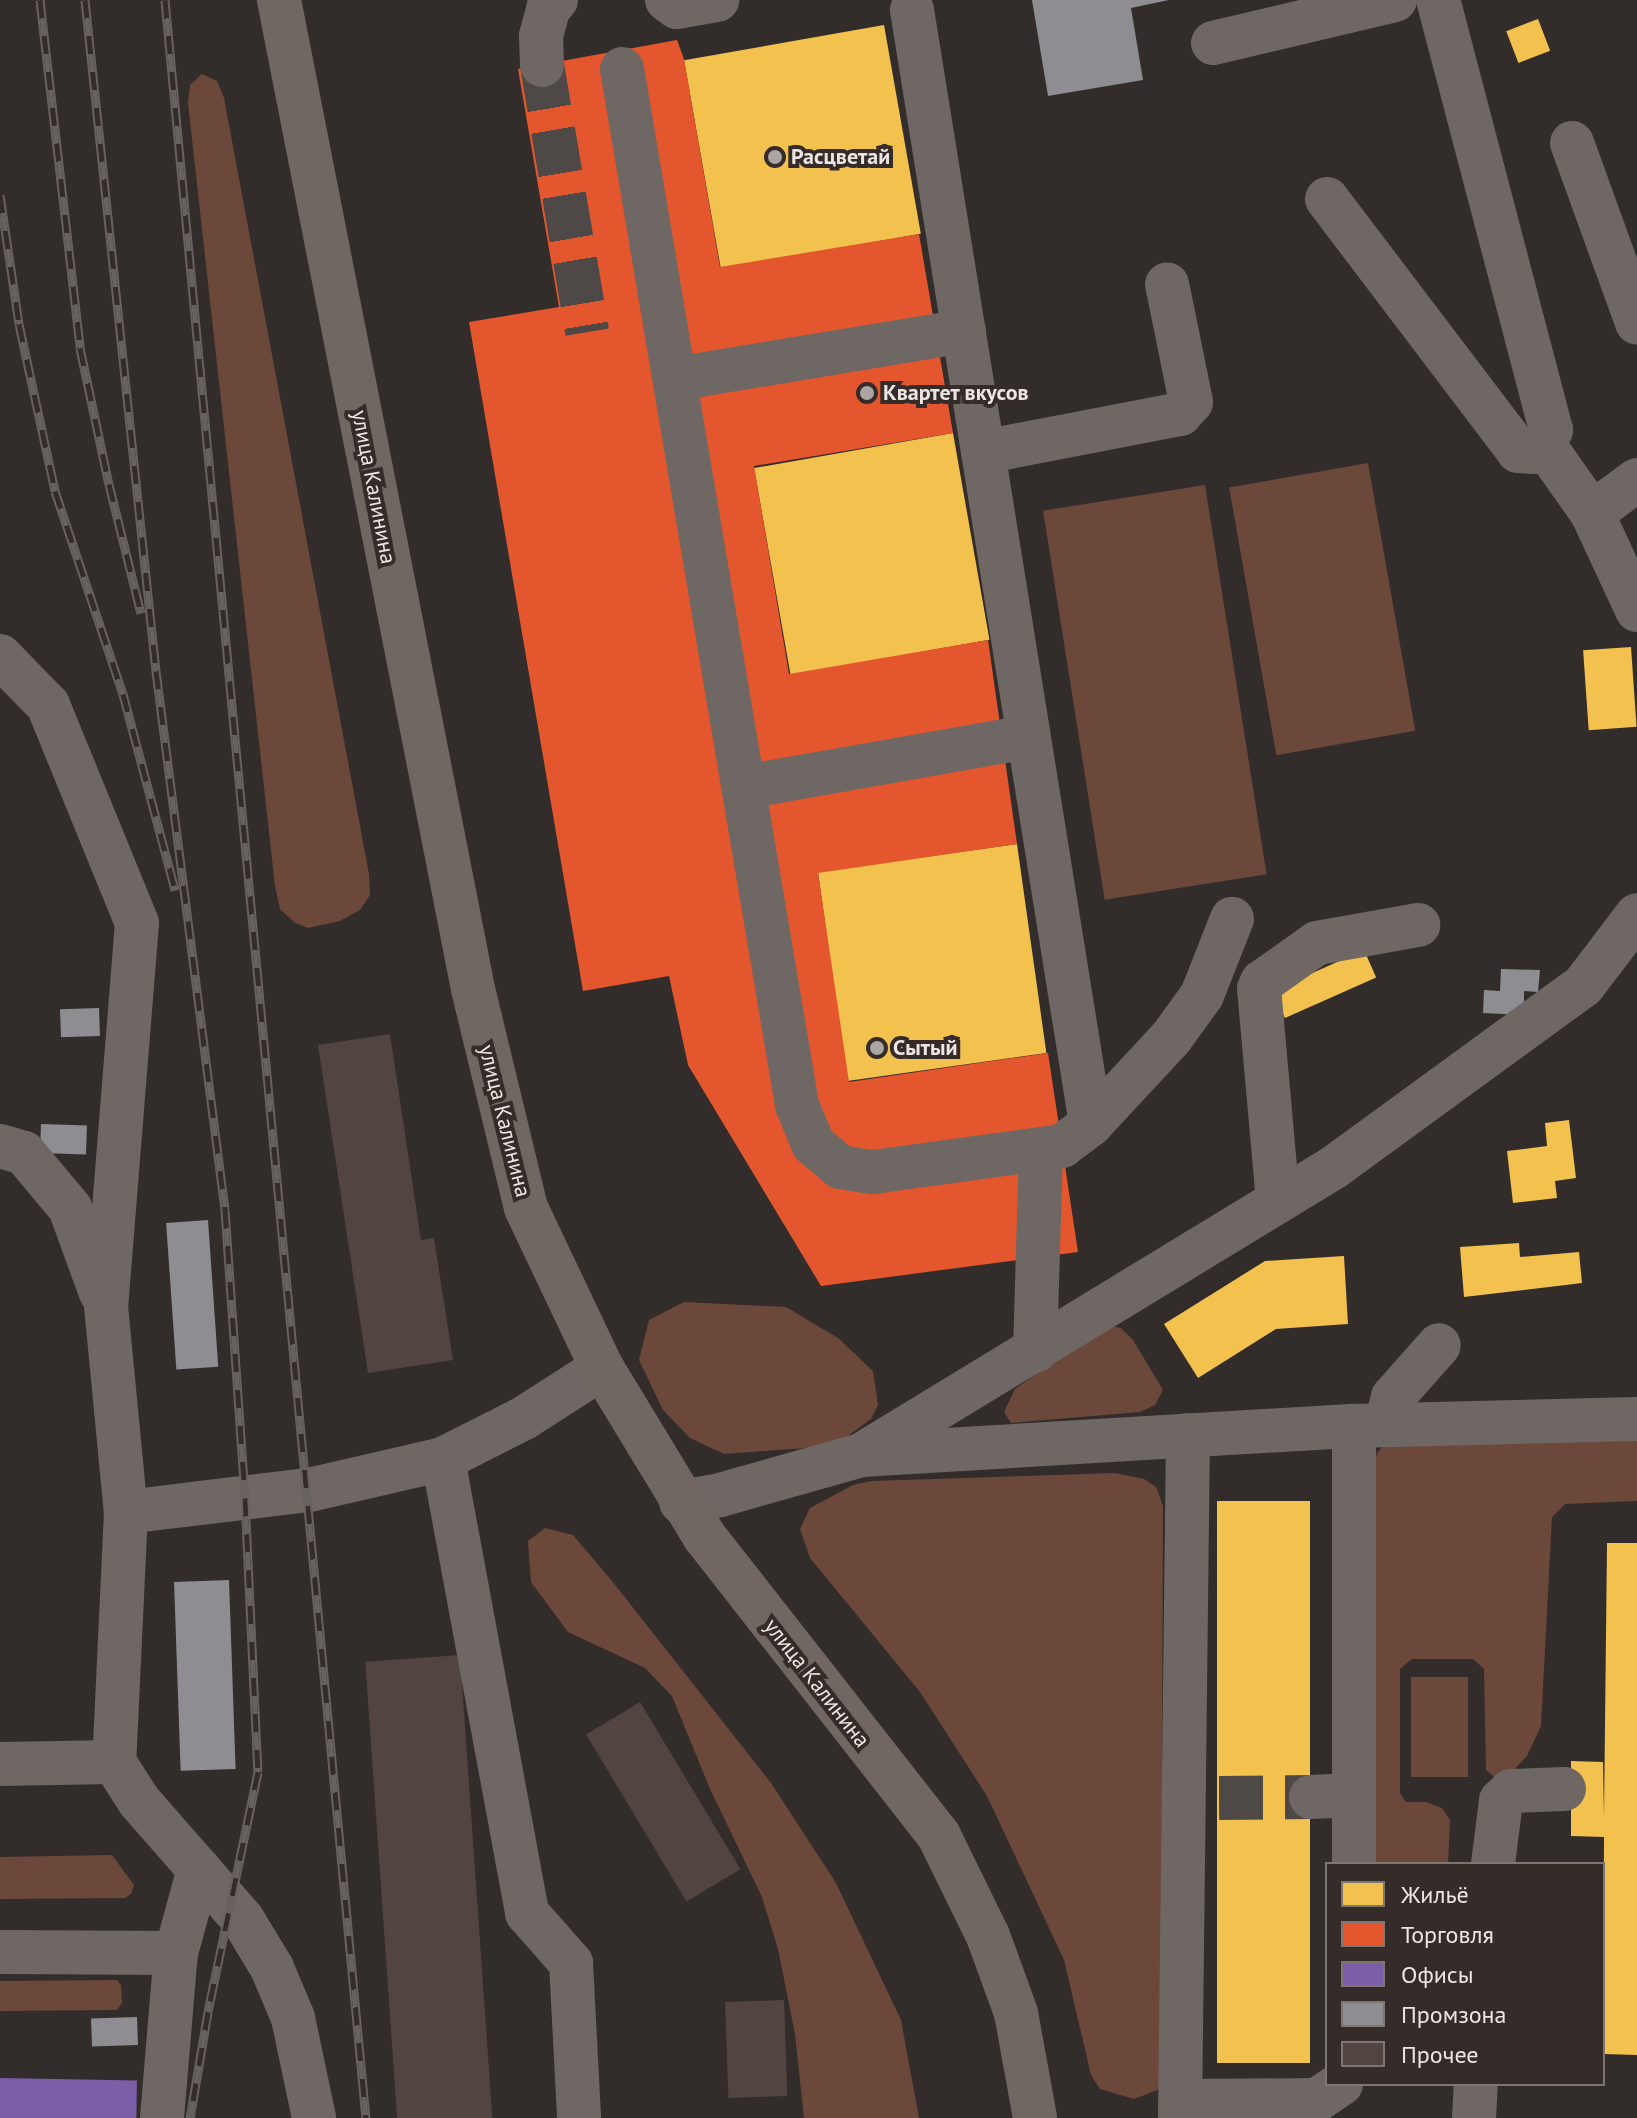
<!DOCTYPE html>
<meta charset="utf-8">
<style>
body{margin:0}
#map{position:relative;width:1637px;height:2118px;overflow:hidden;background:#322c2b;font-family:"PT Sans",sans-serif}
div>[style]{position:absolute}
.green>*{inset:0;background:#6c483a;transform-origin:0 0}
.homes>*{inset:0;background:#f2c14e;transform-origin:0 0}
.shops>*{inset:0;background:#e4572e}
.offices>*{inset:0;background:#7b5ea7;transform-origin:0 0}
.industry>*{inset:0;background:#8d8d92;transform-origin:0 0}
.building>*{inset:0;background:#524440;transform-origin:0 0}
.minor-tunnel>*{height:44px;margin-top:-22px;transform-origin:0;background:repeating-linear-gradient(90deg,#4e4847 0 44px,transparent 0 66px)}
.minor>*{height:44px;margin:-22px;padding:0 22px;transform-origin:22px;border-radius:22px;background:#6e6763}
.major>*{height:44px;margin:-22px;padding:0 22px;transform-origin:22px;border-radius:22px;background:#716762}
.rail>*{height:9px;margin-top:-4.5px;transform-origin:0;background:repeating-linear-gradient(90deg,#352b28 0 18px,#68625f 0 36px);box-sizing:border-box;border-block:2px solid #68625f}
.dots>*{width:22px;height:22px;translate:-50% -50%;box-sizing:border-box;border:4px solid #352b28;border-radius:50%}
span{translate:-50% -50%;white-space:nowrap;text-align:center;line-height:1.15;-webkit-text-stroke:8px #352b28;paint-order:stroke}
.poi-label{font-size:22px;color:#ece6e3;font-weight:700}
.left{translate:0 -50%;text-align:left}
.street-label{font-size:22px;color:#ece6e3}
.legend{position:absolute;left:1325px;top:1862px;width:280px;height:224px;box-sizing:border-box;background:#352b28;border:2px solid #7e7673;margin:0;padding:10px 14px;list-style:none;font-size:24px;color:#ece6e3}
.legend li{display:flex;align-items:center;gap:16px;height:40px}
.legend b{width:40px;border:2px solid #7e7673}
</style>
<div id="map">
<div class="green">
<div style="clip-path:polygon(202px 74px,217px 81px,224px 98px,369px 874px,370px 895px,360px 910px,340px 921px,308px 928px,295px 923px,280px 909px,275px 886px,188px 103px,190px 85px)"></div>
<div style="left:1368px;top:463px;width:272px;height:141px;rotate:80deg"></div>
<div style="left:1205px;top:485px;width:394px;height:164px;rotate:81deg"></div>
<div style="clip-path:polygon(684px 1302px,786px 1307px,838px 1338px,873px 1371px,878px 1405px,871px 1419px,845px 1438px,819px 1447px,724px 1454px,690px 1438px,663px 1410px,639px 1360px,649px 1320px)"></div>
<div style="clip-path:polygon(1106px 1325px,1121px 1328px,1133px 1340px,1163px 1390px,1155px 1405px,1140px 1412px,1011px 1423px,1004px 1412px,1015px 1389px)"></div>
<div style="clip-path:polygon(1637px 1433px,1637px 1501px,1565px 1504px,1552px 1517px,1541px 1726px,1527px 1756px,1511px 1773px,1496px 1778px,1486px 1770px,1484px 1669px,1473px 1659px,1412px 1659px,1400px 1669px,1400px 1793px,1406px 1802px,1426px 1802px,1442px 1808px,1450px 1820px,1448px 1864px,1374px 1864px,1372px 1476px,1377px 1453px,1387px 1442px)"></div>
<div style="clip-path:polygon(1115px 1473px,1144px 1479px,1156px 1487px,1163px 1506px,1161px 2073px,1160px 2089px,1134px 2099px,1100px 2089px,1091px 2075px,1064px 1960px,987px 1796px,920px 1692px,810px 1558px,800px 1529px,810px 1508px,853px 1485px,871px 1481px)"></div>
<div style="clip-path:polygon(545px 1528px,573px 1535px,612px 1581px,771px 1783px,836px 1883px,901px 2020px,919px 2118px,804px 2118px,795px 2034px,778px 1949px,762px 1897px,710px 1789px,672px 1696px,645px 1668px,568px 1632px,531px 1582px,528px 1541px)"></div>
<div style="left:1468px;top:1677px;width:100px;height:57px;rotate:90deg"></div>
<div style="clip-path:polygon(112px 1855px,134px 1885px,131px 1894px,125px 1898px,0 1899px,0 1857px)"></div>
<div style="clip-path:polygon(117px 1980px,121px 1985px,122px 2003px,117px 2010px,0 2011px,0 1981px)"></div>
</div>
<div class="homes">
<div style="left:1538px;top:19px;width:34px;height:34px;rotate:69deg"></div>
<div style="left:884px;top:25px;width:212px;height:203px;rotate:80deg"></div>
<div style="left:953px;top:433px;width:210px;height:202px;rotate:80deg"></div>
<div style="left:1631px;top:647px;width:80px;height:48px;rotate:86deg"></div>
<div style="left:1017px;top:844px;width:211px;height:201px;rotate:82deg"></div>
<div style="left:1364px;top:950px;width:30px;height:100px;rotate:66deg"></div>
<div style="clip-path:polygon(1569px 1120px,1576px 1178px,1555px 1181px,1557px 1198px,1513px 1203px,1507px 1151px,1547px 1146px,1545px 1123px)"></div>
<div style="clip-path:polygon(1519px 1243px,1520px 1257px,1579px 1252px,1582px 1283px,1464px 1297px,1460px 1247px)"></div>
<div style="clip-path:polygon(1344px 1256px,1348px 1324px,1276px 1329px,1198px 1378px,1164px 1324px,1265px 1261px)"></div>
<div style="left:1217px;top:1501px;width:93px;height:562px"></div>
<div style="clip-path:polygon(1607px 1543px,1637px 1543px,1637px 2055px,1603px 2054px,1604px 1837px,1571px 1836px,1571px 1761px,1603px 1762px,1604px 1817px)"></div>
</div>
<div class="shops">
<div style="clip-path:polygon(677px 40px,684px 59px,720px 267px,919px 234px,953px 433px,754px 466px,789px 674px,988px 640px,1017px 844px,818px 873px,849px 1082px,1048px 1053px,1078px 1252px,821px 1286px,688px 1065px,669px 976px,583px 991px,469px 322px,559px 307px,518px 69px)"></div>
</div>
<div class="offices">
<div style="left:0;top:2078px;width:137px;height:40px;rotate:1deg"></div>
</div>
<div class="industry">
<div style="clip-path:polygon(1032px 0,1169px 0,1131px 8px,1143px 80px,1048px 96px)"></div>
<div style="clip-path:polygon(1501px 969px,1540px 970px,1538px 992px,1524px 991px,1524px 1015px,1483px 1013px,1484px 990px,1500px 991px)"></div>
<div style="left:99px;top:1008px;width:28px;height:39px;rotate:88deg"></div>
<div style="left:41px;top:1124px;width:46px;height:29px;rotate:2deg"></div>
<div style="left:208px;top:1220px;width:147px;height:42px;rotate:86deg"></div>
<div style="left:229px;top:1580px;width:189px;height:55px;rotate:88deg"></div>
<div style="left:137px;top:2017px;width:28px;height:46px;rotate:88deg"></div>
</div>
<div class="building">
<div style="clip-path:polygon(390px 1034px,421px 1240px,434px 1238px,453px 1360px,368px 1373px,318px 1045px)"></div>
<div style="left:460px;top:1655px;width:464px;height:95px;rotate:86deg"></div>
<div style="left:640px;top:1702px;width:195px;height:63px;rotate:59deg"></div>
<div style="left:784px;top:2000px;width:96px;height:59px;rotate:88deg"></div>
</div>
<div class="minor-tunnel">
<div style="left:542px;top:65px;width:271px;rotate:80.4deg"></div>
<div style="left:1219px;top:1798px;width:92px;rotate:-0.6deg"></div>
</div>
<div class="minor">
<div style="left:667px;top:0;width:12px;rotate:35deg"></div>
<div style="left:677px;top:7px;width:41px;rotate:-9.9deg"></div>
<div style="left:912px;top:10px;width:1128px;rotate:80.87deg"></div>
<div style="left:1213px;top:43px;width:187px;rotate:-13.3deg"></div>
<div style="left:542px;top:65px;width:29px;rotate:-92deg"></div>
<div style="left:541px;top:36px;width:28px;rotate:-75deg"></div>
<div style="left:548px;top:9px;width:12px;rotate:-48deg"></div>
<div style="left:622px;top:69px;width:1051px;rotate:80.41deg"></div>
<div style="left:797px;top:1105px;width:42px;rotate:67.7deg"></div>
<div style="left:813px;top:1144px;width:35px;rotate:40deg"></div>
<div style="left:840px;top:1167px;width:33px;rotate:9deg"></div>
<div style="left:873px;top:1172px;width:191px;rotate:-7.8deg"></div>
<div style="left:1062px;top:1146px;width:36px;rotate:-37deg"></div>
<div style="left:1091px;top:1124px;width:117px;rotate:-47.1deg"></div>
<div style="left:1171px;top:1038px;width:53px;rotate:-54.2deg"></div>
<div style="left:1202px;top:995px;width:82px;rotate:-68.5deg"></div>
<div style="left:1572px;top:143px;width:191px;rotate:70.1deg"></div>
<div style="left:1327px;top:199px;width:316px;rotate:52.8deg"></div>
<div style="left:1518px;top:451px;width:15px;rotate:4deg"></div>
<div style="left:1533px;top:452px;width:13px;rotate:-32deg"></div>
<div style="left:1544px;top:445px;width:17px;rotate:-65deg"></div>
<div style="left:1551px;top:430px;width:445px;rotate:-104.7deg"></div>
<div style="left:675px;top:379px;width:293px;rotate:-9.4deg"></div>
<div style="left:1544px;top:445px;width:83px;rotate:54.8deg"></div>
<div style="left:983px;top:452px;width:201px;rotate:-10.9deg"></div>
<div style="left:1180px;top:414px;width:16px;rotate:-47deg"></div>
<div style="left:1191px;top:402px;width:120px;rotate:-101.5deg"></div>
<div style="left:1637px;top:480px;width:56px;rotate:143.7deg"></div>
<div style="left:1592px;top:513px;width:107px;rotate:65.1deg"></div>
<div style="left:0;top:656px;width:69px;rotate:45.6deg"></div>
<div style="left:48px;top:705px;width:235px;rotate:67.8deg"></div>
<div style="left:137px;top:923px;width:384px;rotate:94.6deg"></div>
<div style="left:106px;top:1306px;width:207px;rotate:84.5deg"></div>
<div style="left:126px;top:1512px;width:250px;rotate:92.7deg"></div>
<div style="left:114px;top:1762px;width:46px;rotate:57.3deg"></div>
<div style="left:139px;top:1801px;width:158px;rotate:48.8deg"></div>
<div style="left:243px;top:1920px;width:56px;rotate:58.9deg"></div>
<div style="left:272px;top:1968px;width:54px;rotate:67.2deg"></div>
<div style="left:293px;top:2018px;width:102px;rotate:78.1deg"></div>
<div style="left:744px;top:787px;width:288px;rotate:-10deg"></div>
<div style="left:0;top:1146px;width:25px;rotate:16deg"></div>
<div style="left:24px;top:1153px;width:72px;rotate:50.1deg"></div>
<div style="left:70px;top:1208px;width:90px;rotate:70deg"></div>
<div style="left:1278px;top:1201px;width:213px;rotate:-95.1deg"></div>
<div style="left:1259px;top:989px;width:8px;rotate:-67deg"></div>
<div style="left:1262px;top:982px;width:67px;rotate:-35.3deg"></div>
<div style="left:1317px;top:943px;width:103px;rotate:-10.1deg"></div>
<div style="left:1035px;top:1351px;width:202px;rotate:-88.3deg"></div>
<div style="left:1386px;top:1425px;width:29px;rotate:-76deg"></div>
<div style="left:1393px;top:1397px;width:69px;rotate:-48.5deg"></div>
<div style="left:866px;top:1452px;width:547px;rotate:-31.31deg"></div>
<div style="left:1333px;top:1168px;width:309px;rotate:-36.1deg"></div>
<div style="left:1583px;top:986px;width:89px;rotate:-52.7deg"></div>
<div style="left:443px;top:1459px;width:462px;rotate:79.5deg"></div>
<div style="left:527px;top:1913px;width:67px;rotate:48.7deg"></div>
<div style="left:571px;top:1963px;width:155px;rotate:87deg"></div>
<div style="left:681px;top:1502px;width:40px;rotate:-10deg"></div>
<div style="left:720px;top:1495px;width:147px;rotate:-15.8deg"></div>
<div style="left:861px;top:1455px;width:494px;rotate:-3.4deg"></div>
<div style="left:1354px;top:1426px;width:283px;rotate:-1.4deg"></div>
<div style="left:126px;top:1512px;width:184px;rotate:-6.9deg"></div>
<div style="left:309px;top:1490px;width:138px;rotate:-13deg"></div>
<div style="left:443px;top:1459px;width:91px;rotate:-26.8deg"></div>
<div style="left:524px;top:1418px;width:93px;rotate:-32.7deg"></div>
<div style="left:0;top:1764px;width:114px;rotate:-1deg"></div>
<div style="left:1311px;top:1797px;width:43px;rotate:-2.7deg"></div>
<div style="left:1354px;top:1864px;width:438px;rotate:-90deg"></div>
<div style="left:1493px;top:1864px;width:64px;rotate:-82.8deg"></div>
<div style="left:1501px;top:1801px;width:14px;rotate:-45deg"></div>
<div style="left:1511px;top:1791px;width:53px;rotate:-2.2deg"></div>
<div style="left:0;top:1952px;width:176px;rotate:0.3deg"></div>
<div style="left:1181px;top:2101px;width:136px;rotate:-0.4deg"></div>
<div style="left:1317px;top:2100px;width:29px;rotate:-34deg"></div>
<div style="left:162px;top:2118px;width:166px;rotate:-85.2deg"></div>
<div style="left:176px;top:1953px;width:87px;rotate:-74.7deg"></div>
<div style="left:1180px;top:2118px;width:683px;rotate:-89.33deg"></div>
<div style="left:1474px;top:2118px;width:34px;rotate:-87deg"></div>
</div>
<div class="major">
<div style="left:279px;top:0;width:1008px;rotate:78.9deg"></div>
<div style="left:473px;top:989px;width:225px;rotate:76.4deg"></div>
<div style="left:526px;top:1208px;width:177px;rotate:64.6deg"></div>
<div style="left:602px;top:1368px;width:197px;rotate:58.7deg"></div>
<div style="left:704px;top:1536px;width:381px;rotate:51.9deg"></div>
<div style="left:939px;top:1836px;width:111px;rotate:63.9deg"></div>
<div style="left:988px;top:1936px;width:82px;rotate:70deg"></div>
<div style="left:1016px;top:2013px;width:107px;rotate:79.7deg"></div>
</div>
<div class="rail">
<div style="left:40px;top:0;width:350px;rotate:83.4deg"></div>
<div style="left:80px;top:348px;width:139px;rotate:78deg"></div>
<div style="left:109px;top:484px;width:133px;rotate:76.1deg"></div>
<div style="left:85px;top:0;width:675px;rotate:83.96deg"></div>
<div style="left:156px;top:671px;width:543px;rotate:82.7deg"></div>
<div style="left:225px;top:1210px;width:289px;rotate:86deg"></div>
<div style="left:245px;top:1498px;width:274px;rotate:87.3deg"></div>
<div style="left:258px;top:1772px;width:245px;rotate:101.8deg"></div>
<div style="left:208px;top:2012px;width:108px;rotate:99.6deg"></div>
<div style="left:165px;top:0;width:2128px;rotate:84.58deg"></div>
<div style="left:0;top:195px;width:130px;rotate:81.6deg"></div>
<div style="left:19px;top:324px;width:171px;rotate:77.8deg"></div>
<div style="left:55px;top:491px;width:214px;rotate:71.5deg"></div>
<div style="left:123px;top:694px;width:203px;rotate:75.1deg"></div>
</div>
<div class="dots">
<div style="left:775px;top:157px;background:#aba5a3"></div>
<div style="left:867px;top:393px;background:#aba5a3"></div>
<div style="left:877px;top:1048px;background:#aba5a3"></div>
</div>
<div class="poi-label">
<span class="left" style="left:791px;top:157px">Расцветай</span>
<span class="left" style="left:883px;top:393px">Квартет вкусов</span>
<span class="left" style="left:893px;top:1048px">Сытый</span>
</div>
<div class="street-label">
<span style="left:374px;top:487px;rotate:79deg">улица Калинина</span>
<span style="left:505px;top:1121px;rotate:76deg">улица Калинина</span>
<span style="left:817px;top:1683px;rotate:52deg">улица Калинина</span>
</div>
<ul class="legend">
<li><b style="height:22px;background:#f2c14e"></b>Жильё</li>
<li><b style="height:22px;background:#e4572e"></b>Торговля</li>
<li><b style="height:22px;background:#7b5ea7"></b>Офисы</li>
<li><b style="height:22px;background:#8d8d92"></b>Промзона</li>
<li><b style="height:22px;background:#524440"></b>Прочее</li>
</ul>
</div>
